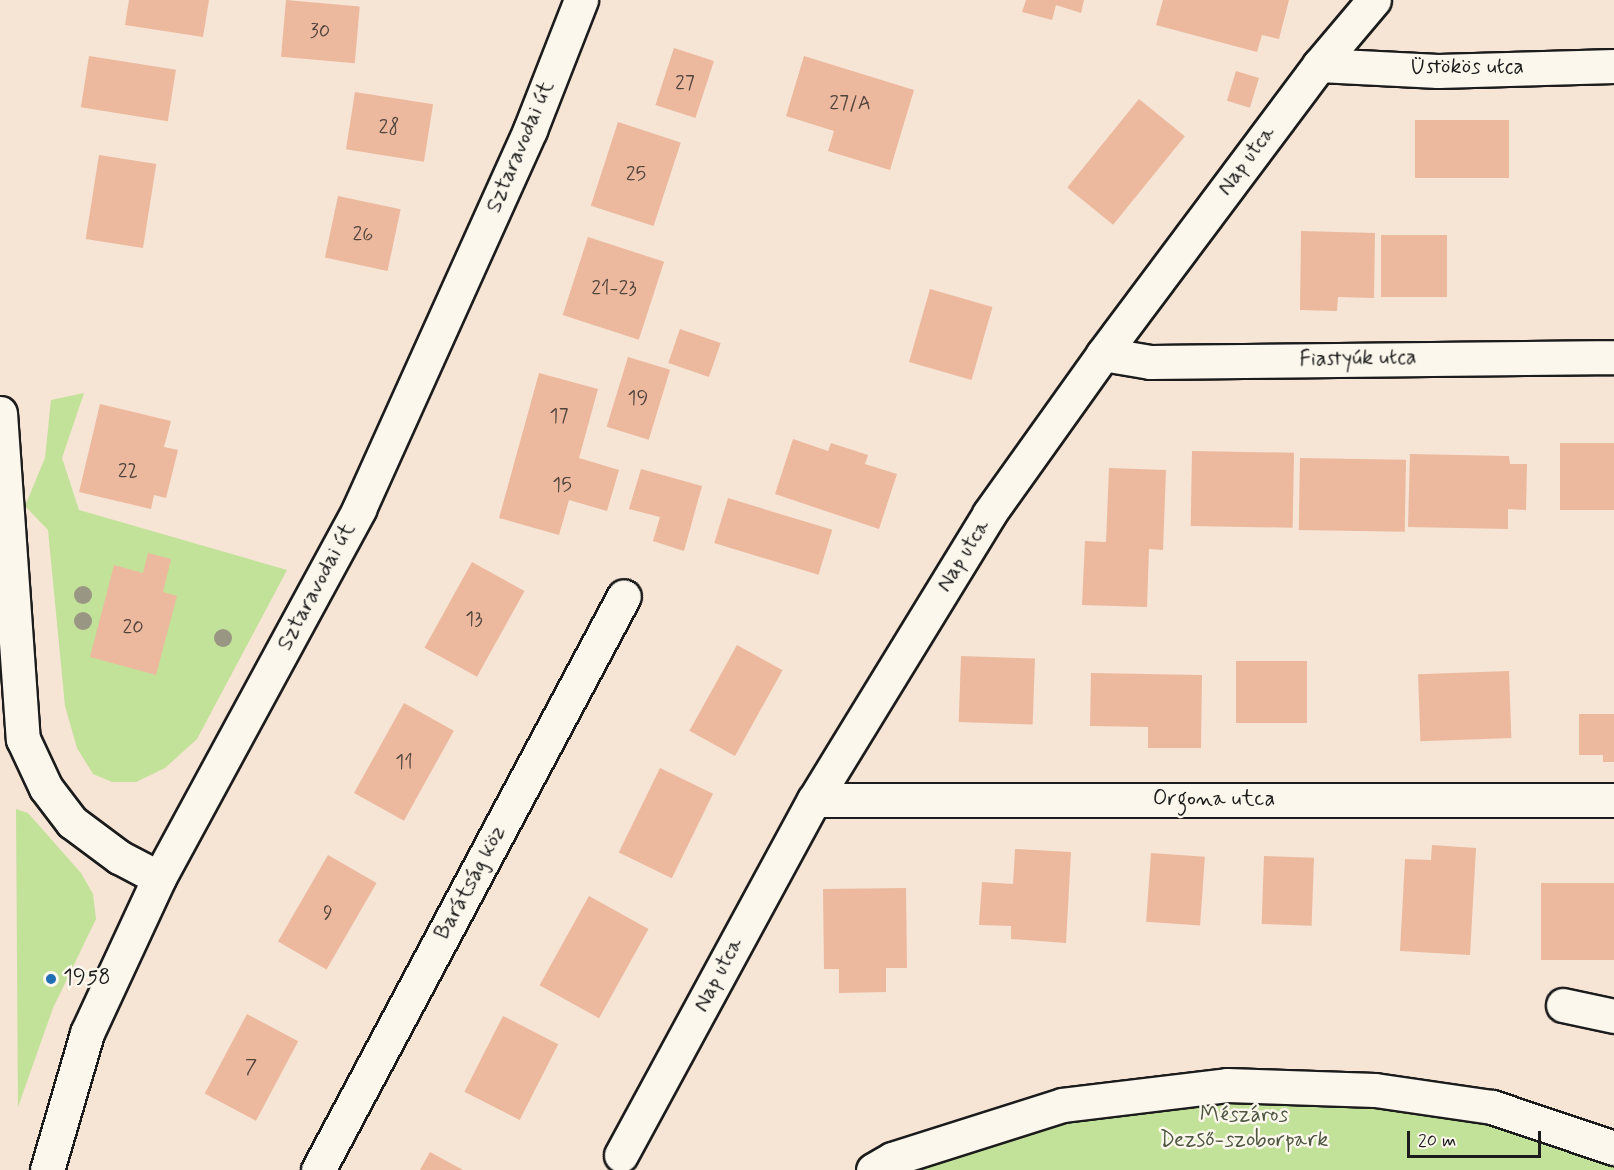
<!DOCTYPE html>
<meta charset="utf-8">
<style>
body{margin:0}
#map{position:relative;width:1614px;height:1170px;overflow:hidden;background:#f6e4d5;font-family:Mynerve,sans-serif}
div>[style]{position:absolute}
.green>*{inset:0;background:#c2e199}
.building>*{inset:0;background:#ecb99e;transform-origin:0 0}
.roads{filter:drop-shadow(2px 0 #1c1c1c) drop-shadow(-2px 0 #1c1c1c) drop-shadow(0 2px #1c1c1c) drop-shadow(0 -2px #1c1c1c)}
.street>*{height:33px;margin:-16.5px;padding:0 16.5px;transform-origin:16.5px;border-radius:16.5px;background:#fbf7ec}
.secondary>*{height:33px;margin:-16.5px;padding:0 16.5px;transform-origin:16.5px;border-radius:16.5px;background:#fbf7ec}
.primary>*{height:33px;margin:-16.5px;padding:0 16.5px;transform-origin:16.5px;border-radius:16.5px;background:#fbf7ec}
.trees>*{width:18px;height:18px;margin:-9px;border-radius:50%;background:#9a9684}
.dots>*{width:16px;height:16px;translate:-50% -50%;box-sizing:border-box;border:3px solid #fbf7ec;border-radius:50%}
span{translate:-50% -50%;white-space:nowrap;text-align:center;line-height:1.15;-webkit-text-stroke:5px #fbf7ec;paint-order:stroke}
.number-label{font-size:20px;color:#50433c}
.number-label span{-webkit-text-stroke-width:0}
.street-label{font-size:22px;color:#1c1c1c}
.poi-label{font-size:22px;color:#1c1c1c}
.left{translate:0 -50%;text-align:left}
.park-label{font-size:22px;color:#4e5742}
.scale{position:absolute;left:1407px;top:1131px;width:134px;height:27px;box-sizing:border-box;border:3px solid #1c1c1c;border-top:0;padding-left:8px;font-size:18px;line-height:21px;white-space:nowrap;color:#1c1c1c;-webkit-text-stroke:4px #fbf7ec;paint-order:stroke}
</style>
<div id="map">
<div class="green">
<div style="clip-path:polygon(84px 393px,62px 458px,79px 510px,287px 570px,197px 739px,165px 768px,136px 782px,112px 782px,93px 774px,77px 748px,65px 706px,48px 530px,25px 506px,45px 458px,51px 400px)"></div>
<div style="clip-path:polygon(16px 809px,28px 813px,81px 873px,93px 894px,96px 919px,53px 1008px,18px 1107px)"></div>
<div style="clip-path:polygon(1375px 1090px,1614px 1148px,1614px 1170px,873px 1170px,1062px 1105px)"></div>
</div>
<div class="building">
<div style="clip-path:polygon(129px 0,209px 0,203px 37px,125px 25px)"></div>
<div style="left:286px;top:0;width:74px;height:57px;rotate:5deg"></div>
<div style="clip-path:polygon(1026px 0,1084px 0,1081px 13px,1056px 5px,1052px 20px,1022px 12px)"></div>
<div style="clip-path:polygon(1163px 0,1289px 0,1279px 39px,1262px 35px,1257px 52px,1156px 25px)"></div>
<div style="left:674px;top:48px;width:42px;height:60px;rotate:18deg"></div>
<div style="left:89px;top:56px;width:88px;height:52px;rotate:9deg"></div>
<div style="clip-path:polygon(804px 56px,914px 90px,890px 170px,828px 151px,834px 131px,786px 116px)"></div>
<div style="left:1236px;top:71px;width:24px;height:31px;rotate:17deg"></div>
<div style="left:355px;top:92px;width:79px;height:58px;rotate:9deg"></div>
<div style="left:1139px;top:99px;width:59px;height:114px;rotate:39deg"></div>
<div style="left:1509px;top:120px;width:58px;height:94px;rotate:90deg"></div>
<div style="left:618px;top:122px;width:66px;height:88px;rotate:18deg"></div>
<div style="left:99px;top:155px;width:58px;height:85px;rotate:9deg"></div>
<div style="left:338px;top:196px;width:64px;height:63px;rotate:12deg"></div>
<div style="clip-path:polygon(1301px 231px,1375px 233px,1374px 298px,1338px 297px,1337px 311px,1300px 310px)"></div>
<div style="left:1381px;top:235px;width:66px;height:62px"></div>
<div style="left:588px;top:237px;width:80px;height:82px;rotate:18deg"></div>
<div style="left:930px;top:289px;width:65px;height:76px;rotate:16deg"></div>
<div style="left:680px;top:329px;width:43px;height:36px;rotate:19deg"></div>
<div style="left:628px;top:357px;width:44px;height:73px;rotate:17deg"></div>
<div style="clip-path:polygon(539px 373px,598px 389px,579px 458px,619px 470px,607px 511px,569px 500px,559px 535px,499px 518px)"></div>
<div style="clip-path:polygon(100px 404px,171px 421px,164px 447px,178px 450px,166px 498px,154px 495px,151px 509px,79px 492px)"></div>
<div style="clip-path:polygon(793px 439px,828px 451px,831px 443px,868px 455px,865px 464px,897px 474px,879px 529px,775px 494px)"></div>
<div style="left:1560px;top:443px;width:54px;height:67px"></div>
<div style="left:1192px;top:451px;width:102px;height:75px;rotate:1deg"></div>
<div style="clip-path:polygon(1410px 454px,1509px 456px,1510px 464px,1527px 464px,1526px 510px,1508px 509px,1508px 529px,1408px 527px)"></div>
<div style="left:1300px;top:458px;width:106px;height:72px;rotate:1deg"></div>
<div style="clip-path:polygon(1109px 468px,1166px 470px,1163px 550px,1149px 549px,1147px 607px,1082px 605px,1085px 541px,1106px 542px)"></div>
<div style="clip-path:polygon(641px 469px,702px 486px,684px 551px,653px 541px,660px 517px,629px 509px)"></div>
<div style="left:728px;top:498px;width:109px;height:47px;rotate:17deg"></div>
<div style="clip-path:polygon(148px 553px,171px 559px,163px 592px,177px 596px,156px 675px,90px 657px,114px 565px,143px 573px)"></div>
<div style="left:472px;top:562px;width:60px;height:98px;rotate:29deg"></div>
<div style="left:737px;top:645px;width:52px;height:98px;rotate:29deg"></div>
<div style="left:961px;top:656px;width:74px;height:66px;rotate:2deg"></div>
<div style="left:1236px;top:661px;width:71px;height:62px"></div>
<div style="left:1509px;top:671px;width:67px;height:91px;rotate:88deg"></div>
<div style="clip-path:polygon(1091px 673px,1202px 675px,1201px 748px,1148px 748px,1148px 727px,1090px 726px)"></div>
<div style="left:404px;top:703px;width:57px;height:103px;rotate:29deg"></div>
<div style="clip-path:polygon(1579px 714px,1614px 714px,1614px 762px,1603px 762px,1603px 755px,1579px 755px)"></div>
<div style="left:660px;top:768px;width:59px;height:94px;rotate:26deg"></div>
<div style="clip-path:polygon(1432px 845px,1476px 848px,1470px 955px,1400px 951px,1405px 859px,1431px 860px)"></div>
<div style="clip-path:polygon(1015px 849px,1071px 852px,1066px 943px,1011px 939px,1011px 926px,979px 925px,982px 882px,1013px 884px)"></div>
<div style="left:1151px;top:853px;width:54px;height:69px;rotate:4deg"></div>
<div style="left:328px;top:855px;width:56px;height:100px;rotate:30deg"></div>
<div style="left:1264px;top:856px;width:50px;height:68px;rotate:2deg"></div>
<div style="left:1614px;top:883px;width:77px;height:73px;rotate:90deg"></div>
<div style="clip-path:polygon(906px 888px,907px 968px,886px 968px,886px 992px,839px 993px,839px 969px,824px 969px,823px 889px)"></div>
<div style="left:589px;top:896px;width:68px;height:102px;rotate:29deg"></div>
<div style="left:247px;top:1014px;width:58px;height:90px;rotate:28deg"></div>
<div style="left:503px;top:1016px;width:62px;height:85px;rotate:27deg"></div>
<div style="clip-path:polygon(430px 1152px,463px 1170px,420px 1170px)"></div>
</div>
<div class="roads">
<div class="street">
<div style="left:1319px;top:65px;width:119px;rotate:2.9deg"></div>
<div style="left:1438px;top:71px;width:176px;rotate:-1.6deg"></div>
<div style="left:1103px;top:354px;width:48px;rotate:9.7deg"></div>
<div style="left:1150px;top:362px;width:464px;rotate:-0.6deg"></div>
<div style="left:0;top:413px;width:327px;rotate:86deg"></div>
<div style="left:23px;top:739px;width:54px;rotate:64.9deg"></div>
<div style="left:46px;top:788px;width:43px;rotate:52.6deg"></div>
<div style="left:72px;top:822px;width:59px;rotate:36.7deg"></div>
<div style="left:119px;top:857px;width:45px;rotate:27.7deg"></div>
<div style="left:814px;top:800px;width:800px"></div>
<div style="left:1563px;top:1005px;width:52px;rotate:12.2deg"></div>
<div style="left:621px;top:1155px;width:404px;rotate:-61.5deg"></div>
<div style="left:814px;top:800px;width:335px;rotate:-58.5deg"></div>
<div style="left:989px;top:514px;width:196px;rotate:-54.5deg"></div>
<div style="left:1103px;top:354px;width:361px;rotate:-53.2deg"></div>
<div style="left:1319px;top:65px;width:85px;rotate:-49.8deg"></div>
<div style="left:318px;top:1170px;width:650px;rotate:-61.94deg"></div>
</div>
<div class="secondary">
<div style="left:47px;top:1170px;width:143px;rotate:-73.7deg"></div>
<div style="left:87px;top:1033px;width:171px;rotate:-65.1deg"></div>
<div style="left:159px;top:878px;width:420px;rotate:-61.5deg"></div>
<div style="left:359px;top:509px;width:416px;rotate:-65.7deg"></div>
<div style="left:530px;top:130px;width:140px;rotate:-68.6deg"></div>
</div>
<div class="primary">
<div style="left:873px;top:1170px;width:22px;rotate:-30deg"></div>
<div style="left:892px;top:1159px;width:178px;rotate:-17.6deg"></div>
<div style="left:1062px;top:1105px;width:166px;rotate:-6.9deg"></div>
<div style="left:1227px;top:1085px;width:148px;rotate:1.9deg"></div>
<div style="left:1375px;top:1090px;width:118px;rotate:8.3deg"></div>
<div style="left:1492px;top:1107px;width:129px;rotate:18.6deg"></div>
</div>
</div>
<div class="trees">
<div style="left:83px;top:595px"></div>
<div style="left:83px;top:621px"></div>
<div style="left:223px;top:638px"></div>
</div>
<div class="dots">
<div style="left:51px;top:979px;background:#1f6fb2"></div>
</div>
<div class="number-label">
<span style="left:320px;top:31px">30</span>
<span style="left:685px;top:83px">27</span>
<span style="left:850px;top:103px">27/A</span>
<span style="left:389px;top:127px">28</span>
<span style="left:636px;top:174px">25</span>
<span style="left:363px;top:234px">26</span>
<span style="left:614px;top:288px">21-23</span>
<span style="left:638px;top:398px">19</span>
<span style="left:559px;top:416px">17</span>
<span style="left:128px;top:471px">22</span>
<span style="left:562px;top:485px">15</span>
<span style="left:474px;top:619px">13</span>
<span style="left:133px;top:627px">20</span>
<span style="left:404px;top:762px">11</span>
<span style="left:328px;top:913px">9</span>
<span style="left:251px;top:1067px">7</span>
</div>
<div class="street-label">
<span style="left:1467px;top:68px">Üstökös utca</span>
<span style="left:521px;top:147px;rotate:-67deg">Sztaravodai út</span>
<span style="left:1247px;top:161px;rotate:-53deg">Nap utca</span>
<span style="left:1358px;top:359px;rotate:-1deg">Fiastyúk utca</span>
<span style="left:964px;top:556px;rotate:-58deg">Nap utca</span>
<span style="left:317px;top:587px;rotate:-62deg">Sztaravodai út</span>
<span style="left:1214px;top:800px">Orgona utca</span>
<span style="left:471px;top:883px;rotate:-62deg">Barátság köz</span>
<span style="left:719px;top:975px;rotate:-62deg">Nap utca</span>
</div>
<div class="poi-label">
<span class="left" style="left:63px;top:979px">1958</span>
</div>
<div class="park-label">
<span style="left:1244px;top:1128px">Mészáros<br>Dezső-szoborpark</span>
</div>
<div class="scale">20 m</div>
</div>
